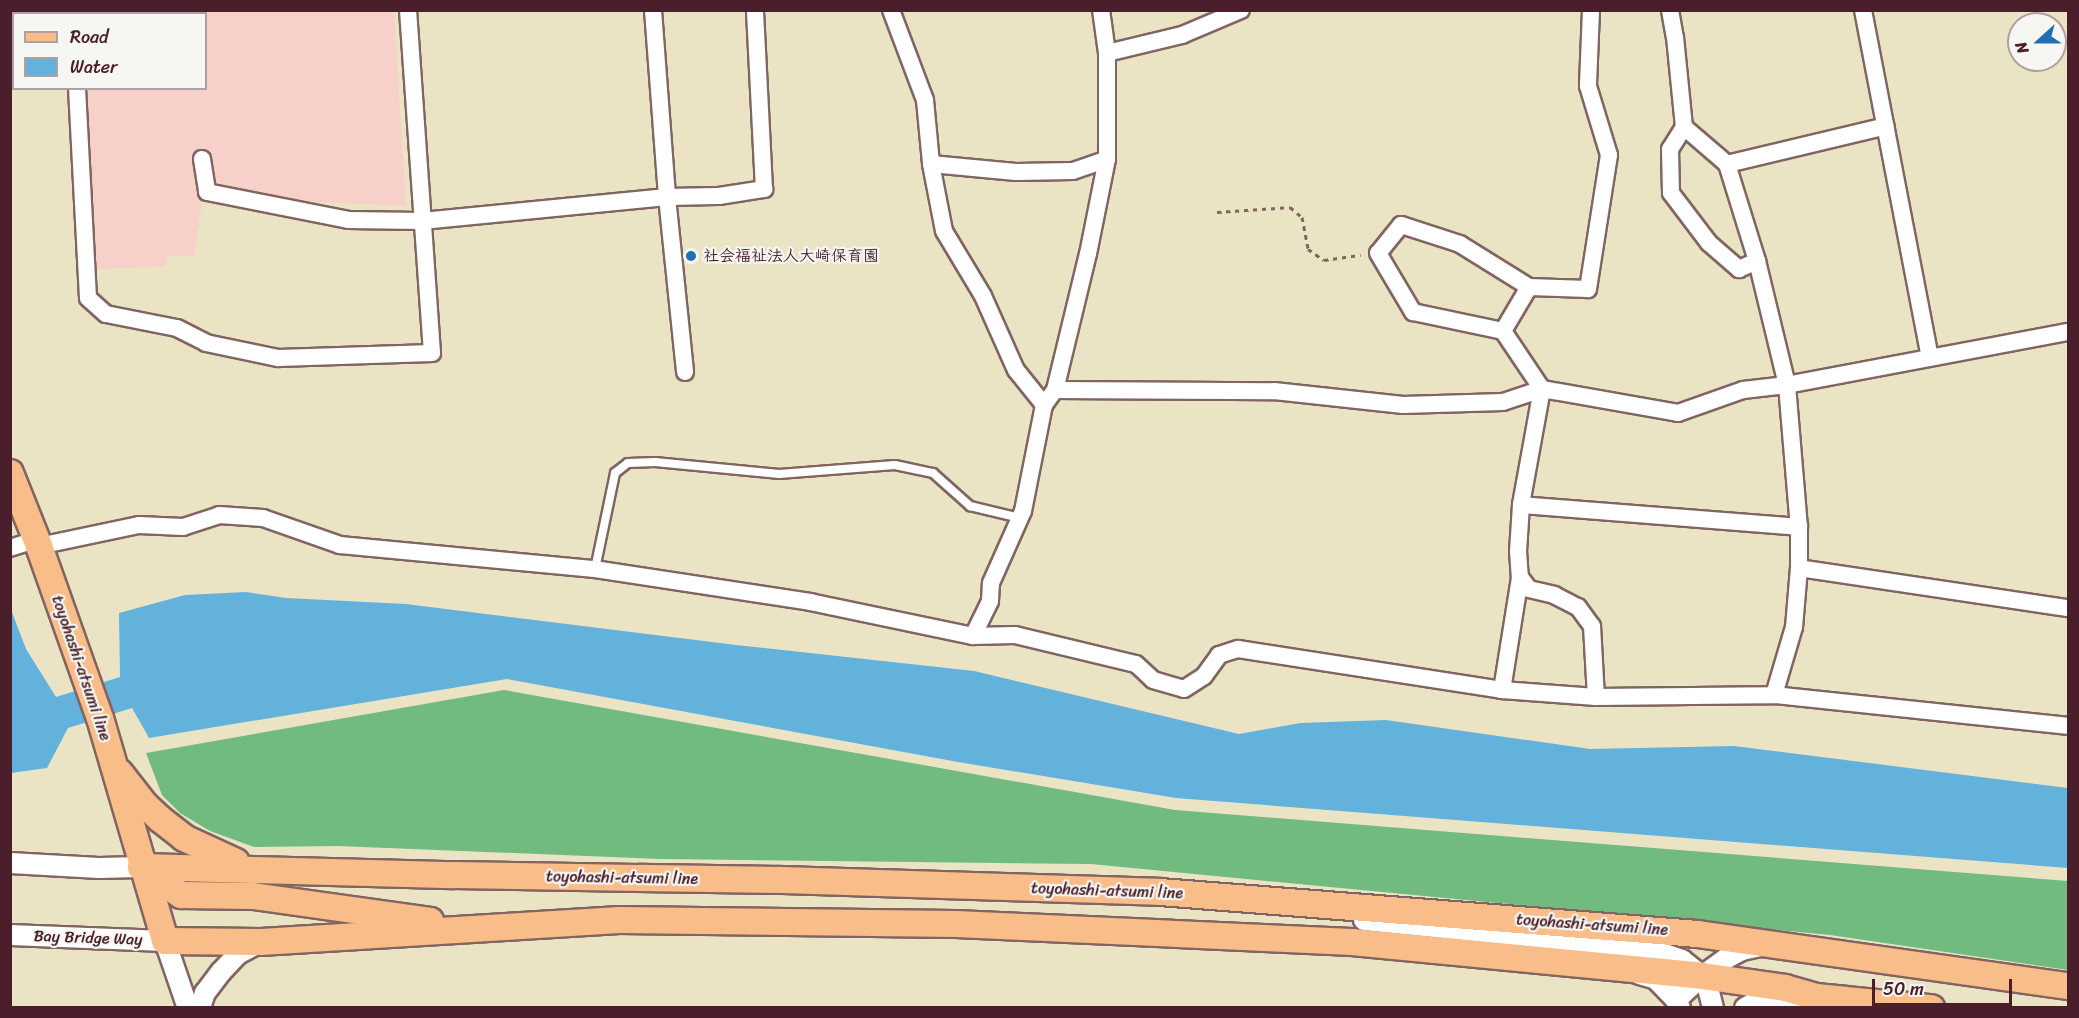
<!DOCTYPE html>
<meta charset="utf-8">
<style>
body{margin:0}
#map{position:relative;width:2079px;height:1018px;overflow:hidden;background:#eae4c5;font-family:Sriracha,"Klee One",sans-serif}
div>[style]{position:absolute}
.built>*{inset:0;background:#f7d0ca}
.forest>*{inset:0;background:#71ba80}
.water>*{inset:0;background:#62b2dc}
.path>*{height:3px;margin-top:-1.5px;transform-origin:0;background:repeating-linear-gradient(90deg,#826461 0 4.5px,transparent 0 9px)}
.roads{filter:drop-shadow(2px 0 #826461) drop-shadow(-2px 0 #826461) drop-shadow(0 2px #826461) drop-shadow(0 -2px #826461)}
.service>*{height:8px;margin:-4px;padding:0 4px;transform-origin:4px;border-radius:4px;background:#fff}
.minor>*{height:16px;margin:-8px;padding:0 8px;transform-origin:8px;border-radius:8px;background:#fff}
.tertiary>*{height:20px;margin:-10px;padding:0 10px;transform-origin:10px;border-radius:10px;background:#fff}
.primary>*{height:26px;margin:-13px;padding:0 13px;transform-origin:13px;border-radius:13px;background:#f8bd89}
.dots>*{width:16px;height:16px;translate:-50% -50%;box-sizing:border-box;border:3px solid #f6f6f2;border-radius:50%}
span{translate:-50% -50%;white-space:nowrap;text-align:center;line-height:1.15;-webkit-text-stroke:4.5px #f6f6f2;paint-order:stroke}
.poi-label{font-size:16px;color:#4a1f2b;font-weight:700}
.left{translate:0 -50%;text-align:left}
.street-label{font-size:16px;color:#4a1f2b}
.frame{position:absolute;inset:0;border:12px solid #4a1f2b;pointer-events:none}
.legend{position:absolute;left:12px;top:12px;width:195px;height:78px;box-sizing:border-box;background:#f6f6f2;border:2px solid #b1a0a2;margin:0;padding:8px 10px;list-style:none;font-size:18px;color:#4a1f2b}
.legend li{display:flex;align-items:center;gap:12px;height:30px}
.legend b{width:30px;border:2px solid #b1a0a2}
.north{position:absolute;left:2007px;top:12px;width:60px;height:60px;box-sizing:border-box;background:#f6f6f2;border:2px solid #b1a0a2;border-radius:50%;rotate:249deg;font-size:16px;font-weight:700;line-height:24px;text-align:center;color:#4a1f2b}
.north::after{content:'';display:block;margin:auto;width:21px;height:27px;background:#1f6fb2;clip-path:polygon(50% 0,100% 100%,50% 72%,0 100%)}
.scale{position:absolute;left:1872px;top:979px;width:140px;height:27px;box-sizing:border-box;border:3px solid #4a1f2b;border-top:0;padding-left:8px;font-size:18px;line-height:21px;white-space:nowrap;color:#4a1f2b;-webkit-text-stroke:4px #f6f6f2;paint-order:stroke}
</style>
<div id="map">
<div class="built">
<div style="clip-path:polygon(82px 11px,394px 11px,406px 206px,202px 197px,195px 256px,168px 256px,165px 267px,97px 269px,86px 89px,206px 88px,206px 14px,82px 14px)"></div>
</div>
<div class="forest">
<div style="clip-path:polygon(504px 690px,1175px 810px,2068px 881px,2068px 970px,1830px 935px,1091px 864px,660px 859px,338px 846px,254px 847px,210px 831px,180px 813px,162px 795px,146px 753px)"></div>
</div>
<div class="water">
<div style="clip-path:polygon(246px 592px,286px 598px,406px 604px,736px 645px,974px 671px,1239px 734px,1300px 723px,1386px 720px,1590px 749px,1734px 746px,2068px 788px,2068px 868px,1176px 798px,958px 762px,507px 679px,149px 738px,132px 708px,68px 728px,47px 768px,11px 773px,10px 607px,26px 649px,56px 697px,120px 677px,119px 613px,185px 595px)"></div>
</div>
<div class="path">
<div style="left:1217px;top:212px;width:73px;rotate:-3.9deg"></div>
<div style="left:1290px;top:207px;width:16px;rotate:40deg"></div>
<div style="left:1302px;top:217px;width:33px;rotate:79deg"></div>
<div style="left:1308px;top:249px;width:19px;rotate:35deg"></div>
<div style="left:1324px;top:260px;width:37px;rotate:-8deg"></div>
</div>
<div class="roads">
<div class="service">
<div style="left:595px;top:569px;width:98px;rotate:-78.2deg"></div>
<div style="left:615px;top:473px;width:16px;rotate:-38deg"></div>
<div style="left:628px;top:463px;width:27px;rotate:-2deg"></div>
<div style="left:655px;top:462px;width:125px;rotate:5.5deg"></div>
<div style="left:779px;top:474px;width:116px;rotate:-4.4deg"></div>
<div style="left:895px;top:465px;width:39px;rotate:12deg"></div>
<div style="left:933px;top:473px;width:50px;rotate:41.7deg"></div>
<div style="left:970px;top:506px;width:51px;rotate:13.5deg"></div>
</div>
<div class="minor">
<div style="left:72px;top:10px;width:4px;rotate:76deg"></div>
<div style="left:653px;top:10px;width:188px;rotate:85.7deg"></div>
<div style="left:667px;top:197px;width:176px;rotate:84.1deg"></div>
<div style="left:891px;top:10px;width:96px;rotate:69.3deg"></div>
<div style="left:925px;top:100px;width:64px;rotate:84.6deg"></div>
<div style="left:931px;top:164px;width:68px;rotate:79deg"></div>
<div style="left:944px;top:231px;width:76px;rotate:59deg"></div>
<div style="left:983px;top:296px;width:81px;rotate:66deg"></div>
<div style="left:1016px;top:370px;width:45px;rotate:51.3deg"></div>
<div style="left:1591px;top:10px;width:76px;rotate:92.3deg"></div>
<div style="left:1588px;top:86px;width:72px;rotate:73.1deg"></div>
<div style="left:1609px;top:155px;width:136px;rotate:98.9deg"></div>
<div style="left:1588px;top:289px;width:59px;rotate:-178.1deg"></div>
<div style="left:1529px;top:287px;width:81px;rotate:-148.1deg"></div>
<div style="left:1460px;top:244px;width:62px;rotate:-162.1deg"></div>
<div style="left:1401px;top:225px;width:36px;rotate:129deg"></div>
<div style="left:1378px;top:253px;width:69px;rotate:59.3deg"></div>
<div style="left:1413px;top:312px;width:92px;rotate:11.9deg"></div>
<div style="left:1503px;top:331px;width:70px;rotate:56.1deg"></div>
<div style="left:1542px;top:389px;width:118px;rotate:100.3deg"></div>
<div style="left:1521px;top:505px;width:46px;rotate:93.7deg"></div>
<div style="left:1518px;top:551px;width:26px;rotate:86deg"></div>
<div style="left:1520px;top:577px;width:15px;rotate:53deg"></div>
<div style="left:1529px;top:589px;width:26px;rotate:13deg"></div>
<div style="left:1554px;top:595px;width:27px;rotate:27deg"></div>
<div style="left:1578px;top:607px;width:24px;rotate:54deg"></div>
<div style="left:1592px;top:626px;width:71px;rotate:86.8deg"></div>
<div style="left:1670px;top:10px;width:27px;rotate:80deg"></div>
<div style="left:1675px;top:37px;width:90px;rotate:84.3deg"></div>
<div style="left:1684px;top:127px;width:57px;rotate:40.7deg"></div>
<div style="left:1727px;top:164px;width:102px;rotate:72.8deg"></div>
<div style="left:1757px;top:261px;width:128px;rotate:76.4deg"></div>
<div style="left:1787px;top:385px;width:143px;rotate:85.2deg"></div>
<div style="left:1799px;top:527px;width:41px;rotate:90deg"></div>
<div style="left:1799px;top:568px;width:59px;rotate:94.8deg"></div>
<div style="left:1794px;top:627px;width:71px;rotate:106.4deg"></div>
<div style="left:1863px;top:10px;width:353px;rotate:79.1deg"></div>
<div style="left:1107px;top:53px;width:77px;rotate:-13.5deg"></div>
<div style="left:1182px;top:35px;width:64px;rotate:-23deg"></div>
<div style="left:77px;top:88px;width:210px;rotate:87deg"></div>
<div style="left:88px;top:298px;width:24px;rotate:42deg"></div>
<div style="left:106px;top:314px;width:72px;rotate:11.2deg"></div>
<div style="left:177px;top:328px;width:33px;rotate:27deg"></div>
<div style="left:206px;top:343px;width:74px;rotate:11.8deg"></div>
<div style="left:278px;top:358px;width:154px;rotate:-1.9deg"></div>
<div style="left:432px;top:353px;width:344px;rotate:-94deg"></div>
<div style="left:1684px;top:127px;width:26px;rotate:122deg"></div>
<div style="left:1670px;top:149px;width:44px;rotate:88.7deg"></div>
<div style="left:1671px;top:193px;width:63px;rotate:52.8deg"></div>
<div style="left:1709px;top:243px;width:40px;rotate:41deg"></div>
<div style="left:1739px;top:269px;width:20px;rotate:-24deg"></div>
<div style="left:202px;top:159px;width:33px;rotate:81deg"></div>
<div style="left:207px;top:192px;width:144px;rotate:11.2deg"></div>
<div style="left:348px;top:220px;width:74px;rotate:0.8deg"></div>
<div style="left:422px;top:221px;width:246px;rotate:-5.6deg"></div>
<div style="left:667px;top:197px;width:52px;rotate:-1.1deg"></div>
<div style="left:719px;top:196px;width:46px;rotate:-8.8deg"></div>
<div style="left:764px;top:189px;width:179px;rotate:-92.9deg"></div>
<div style="left:931px;top:164px;width:85px;rotate:5.4deg"></div>
<div style="left:1016px;top:172px;width:57px;rotate:-1deg"></div>
<div style="left:1073px;top:171px;width:36px;rotate:-19deg"></div>
<div style="left:1727px;top:164px;width:163px;rotate:-13.4deg"></div>
<div style="left:1503px;top:331px;width:51px;rotate:-59.4deg"></div>
<div style="left:1055px;top:390px;width:219px;rotate:0.3deg"></div>
<div style="left:1274px;top:391px;width:130px;rotate:6.2deg"></div>
<div style="left:1403px;top:405px;width:100px;rotate:-1.7deg"></div>
<div style="left:1503px;top:402px;width:41px;rotate:-18.4deg"></div>
<div style="left:1542px;top:389px;width:138px;rotate:10deg"></div>
<div style="left:1678px;top:413px;width:69px;rotate:-19.5deg"></div>
<div style="left:1743px;top:390px;width:44px;rotate:-6.5deg"></div>
<div style="left:1787px;top:385px;width:286px;rotate:-10.7deg"></div>
<div style="left:1521px;top:505px;width:279px;rotate:4.5deg"></div>
<div style="left:39px;top:546px;width:102px;rotate:-11.9deg"></div>
<div style="left:139px;top:525px;width:44px;rotate:2.6deg"></div>
<div style="left:183px;top:527px;width:38px;rotate:-18deg"></div>
<div style="left:219px;top:515px;width:44px;rotate:3.9deg"></div>
<div style="left:263px;top:518px;width:82px;rotate:19.3deg"></div>
<div style="left:340px;top:545px;width:256px;rotate:5.4deg"></div>
<div style="left:595px;top:569px;width:218px;rotate:8.7deg"></div>
<div style="left:810px;top:602px;width:167px;rotate:11.8deg"></div>
<div style="left:973px;top:636px;width:42px;rotate:-1.4deg"></div>
<div style="left:1015px;top:635px;width:124px;rotate:13.5deg"></div>
<div style="left:1136px;top:664px;width:23px;rotate:43deg"></div>
<div style="left:1153px;top:680px;width:32px;rotate:16deg"></div>
<div style="left:1184px;top:689px;width:24px;rotate:-33deg"></div>
<div style="left:1204px;top:676px;width:26px;rotate:-54deg"></div>
<div style="left:1219px;top:655px;width:20px;rotate:-18deg"></div>
<div style="left:1238px;top:649px;width:267px;rotate:8.8deg"></div>
<div style="left:1502px;top:690px;width:94px;rotate:4.3deg"></div>
<div style="left:1596px;top:697px;width:178px;rotate:-0.6deg"></div>
<div style="left:1774px;top:695px;width:296px;rotate:6deg"></div>
<div style="left:10px;top:548px;width:28px;rotate:-18deg"></div>
<div style="left:1799px;top:568px;width:272px;rotate:8.5deg"></div>
<div style="left:973px;top:636px;width:39px;rotate:-64deg"></div>
<div style="left:990px;top:601px;width:18px;rotate:-87deg"></div>
<div style="left:991px;top:583px;width:79px;rotate:-66deg"></div>
<div style="left:1023px;top:511px;width:108px;rotate:-78.8deg"></div>
<div style="left:1044px;top:405px;width:19px;rotate:-54deg"></div>
<div style="left:1055px;top:390px;width:140px;rotate:-76.4deg"></div>
<div style="left:1088px;top:254px;width:97px;rotate:-78.7deg"></div>
<div style="left:1107px;top:159px;width:106px;rotate:-90deg"></div>
<div style="left:1107px;top:53px;width:43px;rotate:-97.9deg"></div>
<div style="left:1502px;top:690px;width:114px;rotate:-80.9deg"></div>
</div>
<div class="tertiary">
<div style="left:10px;top:863px;width:89px;rotate:3.2deg"></div>
<div style="left:99px;top:868px;width:42px;rotate:-1.4deg"></div>
<div style="left:1364px;top:920px;width:284px;rotate:5.7deg"></div>
<div style="left:1647px;top:948px;width:37px;rotate:19deg"></div>
<div style="left:1682px;top:960px;width:26px;rotate:39deg"></div>
<div style="left:1702px;top:976px;width:13px;rotate:63deg"></div>
<div style="left:1708px;top:988px;width:21px;rotate:76deg"></div>
<div style="left:10px;top:935px;width:155px;rotate:2.2deg"></div>
<div style="left:165px;top:941px;width:71px;rotate:71.1deg"></div>
<div style="left:1639px;top:974px;width:18px;rotate:16deg"></div>
<div style="left:1656px;top:979px;width:29px;rotate:46deg"></div>
<div style="left:1676px;top:1000px;width:9px;rotate:63deg"></div>
<div style="left:1676px;top:1000px;width:35px;rotate:-43deg"></div>
<div style="left:1702px;top:976px;width:31px;rotate:-36deg"></div>
<div style="left:1727px;top:958px;width:17px;rotate:-28deg"></div>
<div style="left:1742px;top:950px;width:19px;rotate:-12deg"></div>
<div style="left:200px;top:1008px;width:16px;rotate:-72deg"></div>
<div style="left:205px;top:993px;width:26px;rotate:-53deg"></div>
<div style="left:221px;top:972px;width:25px;rotate:-47deg"></div>
<div style="left:238px;top:954px;width:26px;rotate:-28deg"></div>
<div style="left:1745px;top:1008px;width:8px;rotate:-30deg"></div>
<div style="left:1752px;top:1004px;width:56px;rotate:-6.1deg"></div>
</div>
<div class="primary">
<div style="left:10px;top:473px;width:79px;rotate:68.3deg"></div>
<div style="left:39px;top:546px;width:182px;rotate:70.5deg"></div>
<div style="left:100px;top:718px;width:232px;rotate:73.7deg"></div>
<div style="left:165px;top:941px;width:96px;rotate:0.6deg"></div>
<div style="left:261px;top:942px;width:359px;rotate:-3.5deg"></div>
<div style="left:619px;top:920px;width:337px;rotate:0.7deg"></div>
<div style="left:956px;top:924px;width:396px;rotate:2.6deg"></div>
<div style="left:1352px;top:942px;width:352px;rotate:5.5deg"></div>
<div style="left:1702px;top:976px;width:84px;rotate:8.2deg"></div>
<div style="left:1785px;top:988px;width:32px;rotate:16deg"></div>
<div style="left:1816px;top:997px;width:116px;rotate:5.5deg"></div>
<div style="left:120px;top:773px;width:39px;rotate:52deg"></div>
<div style="left:144px;top:804px;width:22px;rotate:43deg"></div>
<div style="left:160px;top:819px;width:31px;rotate:38deg"></div>
<div style="left:184px;top:838px;width:57px;rotate:24.8deg"></div>
<div style="left:141px;top:867px;width:313px;rotate:1.5deg"></div>
<div style="left:454px;top:875px;width:326px;rotate:0.9deg"></div>
<div style="left:780px;top:880px;width:380px;rotate:1.8deg"></div>
<div style="left:1160px;top:892px;width:539px;rotate:4.47deg"></div>
<div style="left:1697px;top:934px;width:375px;rotate:8deg"></div>
<div style="left:141px;top:867px;width:49px;rotate:35deg"></div>
<div style="left:181px;top:895px;width:72px;rotate:0.8deg"></div>
<div style="left:253px;top:896px;width:179px;rotate:8deg"></div>
</div>
</div>
<div class="dots">
<div style="left:691px;top:256px;background:#1f6fb2"></div>
</div>
<div class="poi-label">
<span class="left" style="left:703px;top:256px">社会福祉法人大崎保育園</span>
</div>
<div class="street-label">
<span style="left:81px;top:668px;rotate:71deg">toyohashi-atsumi line</span>
<span style="left:622px;top:878px;rotate:1deg">toyohashi-atsumi line</span>
<span style="left:1107px;top:891px;rotate:2deg">toyohashi-atsumi line</span>
<span style="left:1592px;top:925px;rotate:4deg">toyohashi-atsumi line</span>
<span style="left:88px;top:938px;rotate:2deg">Bay Bridge Way</span>
</div>
<div class="frame"></div>
<ul class="legend">
<li><b style="height:8px;background:#f8bd89"></b>Road</li>
<li><b style="height:16px;background:#62b2dc"></b>Water</li>
</ul>
<div class="north">N</div>
<div class="scale">50 m</div>
</div>
